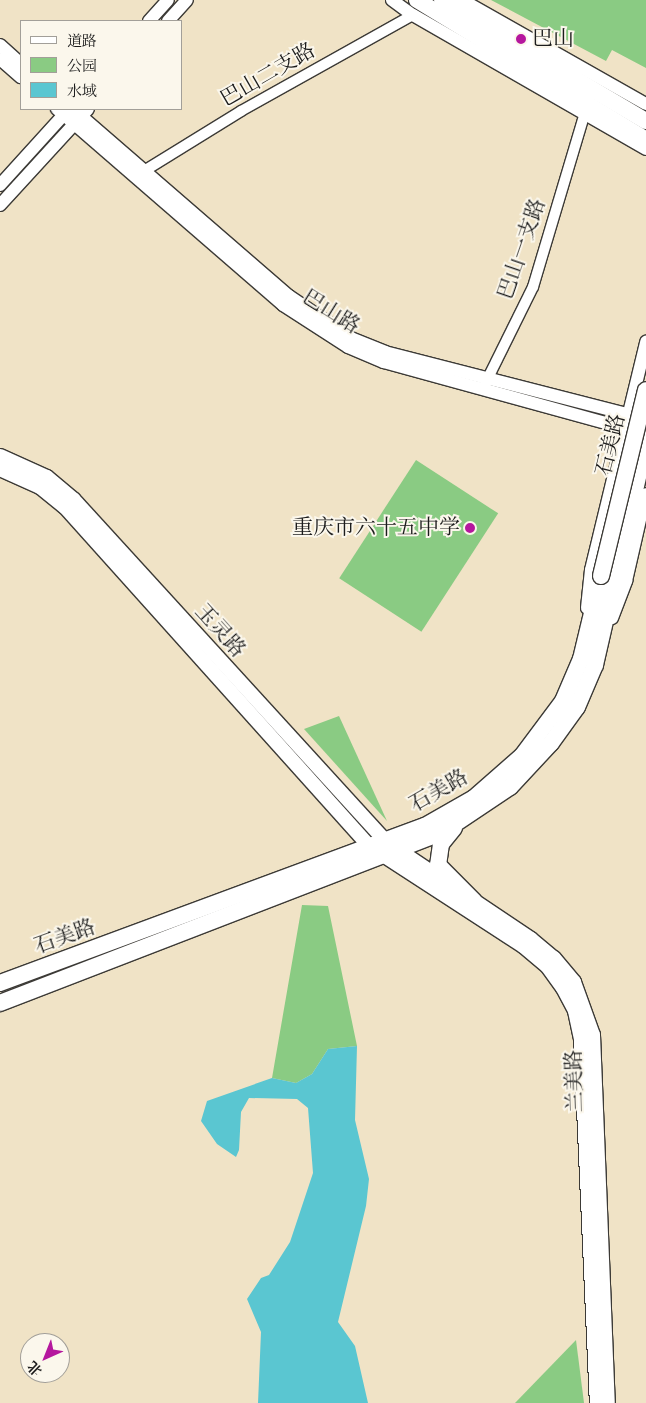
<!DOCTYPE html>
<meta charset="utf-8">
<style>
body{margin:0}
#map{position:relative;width:646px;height:1403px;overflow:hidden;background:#f0e3c6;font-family:"IM FELL Double Pica","Noto Serif SC",serif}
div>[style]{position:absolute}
.green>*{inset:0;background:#8acb83;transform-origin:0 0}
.water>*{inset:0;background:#5ac6d1}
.roads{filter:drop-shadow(1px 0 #3c3a36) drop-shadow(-1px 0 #3c3a36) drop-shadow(0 1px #3c3a36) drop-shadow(0 -1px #3c3a36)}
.minor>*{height:10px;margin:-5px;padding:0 5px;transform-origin:5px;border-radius:5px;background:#fff}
.tertiary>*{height:12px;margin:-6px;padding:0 6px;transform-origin:6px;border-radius:6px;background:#fff}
.secondary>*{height:14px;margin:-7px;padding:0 7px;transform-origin:7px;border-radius:7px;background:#fff}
.primary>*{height:16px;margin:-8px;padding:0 8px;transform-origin:8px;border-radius:8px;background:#fff}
.bridges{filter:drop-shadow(1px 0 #3c3a36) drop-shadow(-1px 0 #3c3a36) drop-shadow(0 1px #3c3a36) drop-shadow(0 -1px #3c3a36)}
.primary-bridge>*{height:16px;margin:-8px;padding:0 8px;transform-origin:8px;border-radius:8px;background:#fff}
.dots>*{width:14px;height:14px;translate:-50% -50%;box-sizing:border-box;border:2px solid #fbf7ec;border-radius:50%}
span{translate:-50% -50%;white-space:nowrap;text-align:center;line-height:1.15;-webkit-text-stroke:4px #fbf7ec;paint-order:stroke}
.poi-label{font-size:21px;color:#1c1c1c}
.left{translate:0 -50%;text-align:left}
.right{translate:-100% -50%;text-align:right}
.street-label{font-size:21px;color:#1c1c1c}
.legend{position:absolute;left:20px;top:20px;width:162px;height:90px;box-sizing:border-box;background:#fbf7ec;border:1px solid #a29f99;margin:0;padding:6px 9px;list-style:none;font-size:15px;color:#1c1c1c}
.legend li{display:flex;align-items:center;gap:10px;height:25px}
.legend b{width:25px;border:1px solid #a29f99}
.north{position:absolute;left:20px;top:1333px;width:50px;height:50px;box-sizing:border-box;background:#fbf7ec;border:1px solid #a29f99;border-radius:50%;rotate:224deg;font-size:14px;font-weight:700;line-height:20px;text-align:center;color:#1c1c1c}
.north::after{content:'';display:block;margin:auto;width:18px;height:22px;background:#b5179e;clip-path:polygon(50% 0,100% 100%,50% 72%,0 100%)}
</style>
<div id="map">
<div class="green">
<div style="clip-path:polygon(491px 0,646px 0,646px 68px,612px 50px,606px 61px)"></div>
<div style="left:416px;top:460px;width:98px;height:141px;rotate:33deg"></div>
<div style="clip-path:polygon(339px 716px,387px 821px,304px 729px)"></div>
<div style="clip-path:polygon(302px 905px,328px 906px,357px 1046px,328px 1049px,312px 1074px,296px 1083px,272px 1078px)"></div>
<div style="clip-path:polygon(576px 1340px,584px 1403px,515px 1403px)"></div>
</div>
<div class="water">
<div style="clip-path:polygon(357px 1046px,355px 1120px,369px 1179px,366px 1206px,338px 1322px,355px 1346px,368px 1403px,258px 1403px,261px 1332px,247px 1299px,261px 1278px,269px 1275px,290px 1242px,313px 1173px,308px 1108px,297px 1099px,249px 1098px,241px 1112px,239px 1150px,236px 1157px,217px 1144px,201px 1121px,207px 1101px,272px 1078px,296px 1083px,312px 1074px,328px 1049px)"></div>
</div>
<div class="roads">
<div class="minor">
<div style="left:144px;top:171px;width:114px;rotate:-31.7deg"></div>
<div style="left:241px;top:111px;width:197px;rotate:-29.2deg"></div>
<div style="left:485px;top:384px;width:108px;rotate:-63.7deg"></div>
<div style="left:533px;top:287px;width:178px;rotate:-73.4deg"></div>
</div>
<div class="tertiary">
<div style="left:392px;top:0;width:26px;rotate:36deg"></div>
<div style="left:413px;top:15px;width:269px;rotate:29.9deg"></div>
<div style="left:462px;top:0;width:211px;rotate:29.5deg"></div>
<div style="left:149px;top:21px;width:28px;rotate:-48deg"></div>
<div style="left:168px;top:21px;width:28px;rotate:-48deg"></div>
<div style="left:0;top:45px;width:28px;rotate:42deg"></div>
<div style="left:0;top:59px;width:28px;rotate:41deg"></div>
<div style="left:57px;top:109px;width:299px;rotate:40.9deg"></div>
<div style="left:283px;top:305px;width:77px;rotate:32.9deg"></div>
<div style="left:348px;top:347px;width:39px;rotate:23deg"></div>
<div style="left:384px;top:362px;width:272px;rotate:15.4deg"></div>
<div style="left:73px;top:109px;width:286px;rotate:40.9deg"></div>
<div style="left:289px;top:296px;width:75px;rotate:34.1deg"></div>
<div style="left:351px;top:338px;width:37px;rotate:22deg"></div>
<div style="left:385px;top:352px;width:269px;rotate:14.4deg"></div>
<div style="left:0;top:185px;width:103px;rotate:-47.8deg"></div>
<div style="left:0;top:205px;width:130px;rotate:-47.5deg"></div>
<div style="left:587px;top:608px;width:38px;rotate:-84deg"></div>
<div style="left:591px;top:570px;width:235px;rotate:-76.4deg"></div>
<div style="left:612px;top:618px;width:40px;rotate:-69deg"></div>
<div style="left:626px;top:581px;width:89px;rotate:-77.1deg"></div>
</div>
<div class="secondary">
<div style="left:0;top:456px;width:51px;rotate:24.1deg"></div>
<div style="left:47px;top:477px;width:35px;rotate:40deg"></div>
<div style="left:74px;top:500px;width:462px;rotate:47.6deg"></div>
<div style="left:385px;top:841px;width:176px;rotate:33.9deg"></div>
<div style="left:531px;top:939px;width:30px;rotate:40deg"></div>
<div style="left:554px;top:958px;width:31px;rotate:50deg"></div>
<div style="left:574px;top:982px;width:56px;rotate:70.3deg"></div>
<div style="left:593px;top:1035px;width:368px;rotate:87.7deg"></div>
<div style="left:0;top:469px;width:44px;rotate:24.2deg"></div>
<div style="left:40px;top:487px;width:32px;rotate:39deg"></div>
<div style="left:65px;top:507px;width:455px;rotate:48.1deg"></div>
<div style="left:369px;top:846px;width:184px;rotate:33deg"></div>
<div style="left:523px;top:946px;width:31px;rotate:40deg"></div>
<div style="left:547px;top:966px;width:27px;rotate:54deg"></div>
<div style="left:563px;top:988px;width:26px;rotate:62deg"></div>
<div style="left:575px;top:1011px;width:29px;rotate:78deg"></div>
<div style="left:581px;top:1039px;width:364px;rotate:87.5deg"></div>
</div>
<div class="primary">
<div style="left:417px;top:0;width:268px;rotate:31.4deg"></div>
<div style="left:442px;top:0;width:237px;rotate:30.7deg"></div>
<div style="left:454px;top:828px;width:21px;rotate:129deg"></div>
<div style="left:441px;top:844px;width:21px;rotate:98deg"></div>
<div style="left:438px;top:865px;width:51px;rotate:45deg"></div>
<div style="left:0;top:983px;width:453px;rotate:-20.3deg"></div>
<div style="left:425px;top:826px;width:56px;rotate:-29.7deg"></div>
<div style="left:474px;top:798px;width:64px;rotate:-41.2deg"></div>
<div style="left:522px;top:756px;width:69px;rotate:-53.3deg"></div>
<div style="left:563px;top:701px;width:46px;rotate:-66.8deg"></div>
<div style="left:581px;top:659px;width:85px;rotate:-76.5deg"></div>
<div style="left:0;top:1003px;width:473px;rotate:-21.1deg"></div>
<div style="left:441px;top:833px;width:83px;rotate:-33.7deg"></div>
<div style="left:510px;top:787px;width:60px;rotate:-47deg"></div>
<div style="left:551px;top:743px;width:44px;rotate:-54.2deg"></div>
<div style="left:577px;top:707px;width:46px;rotate:-66.8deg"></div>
<div style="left:595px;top:665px;width:228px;rotate:-77.1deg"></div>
</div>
</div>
<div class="bridges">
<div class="primary-bridge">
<div style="left:601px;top:576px;width:191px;rotate:-76.4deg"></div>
</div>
</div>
<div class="dots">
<div style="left:521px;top:39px;background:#b5179e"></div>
<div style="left:470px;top:528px;background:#b5179e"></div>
</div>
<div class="poi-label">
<span class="left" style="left:532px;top:39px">巴山</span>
<span class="right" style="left:460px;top:528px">重庆市六十五中学</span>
</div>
<div class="street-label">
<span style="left:268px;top:75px;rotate:-30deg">巴山二支路</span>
<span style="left:522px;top:249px;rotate:-71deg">巴山一支路</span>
<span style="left:331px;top:312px;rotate:32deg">巴山路</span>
<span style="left:611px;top:445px;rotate:-76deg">石美路</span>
<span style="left:220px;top:631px;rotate:48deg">玉灵路</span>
<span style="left:439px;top:791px;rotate:-30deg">石美路</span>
<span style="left:65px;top:937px;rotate:-20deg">石美路</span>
<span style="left:575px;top:1081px;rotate:-92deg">兰美路</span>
</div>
<ul class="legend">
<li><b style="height:6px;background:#fff"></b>道路</li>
<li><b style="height:14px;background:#8acb83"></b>公园</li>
<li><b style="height:14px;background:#5ac6d1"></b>水域</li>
</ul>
<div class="north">北</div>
</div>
